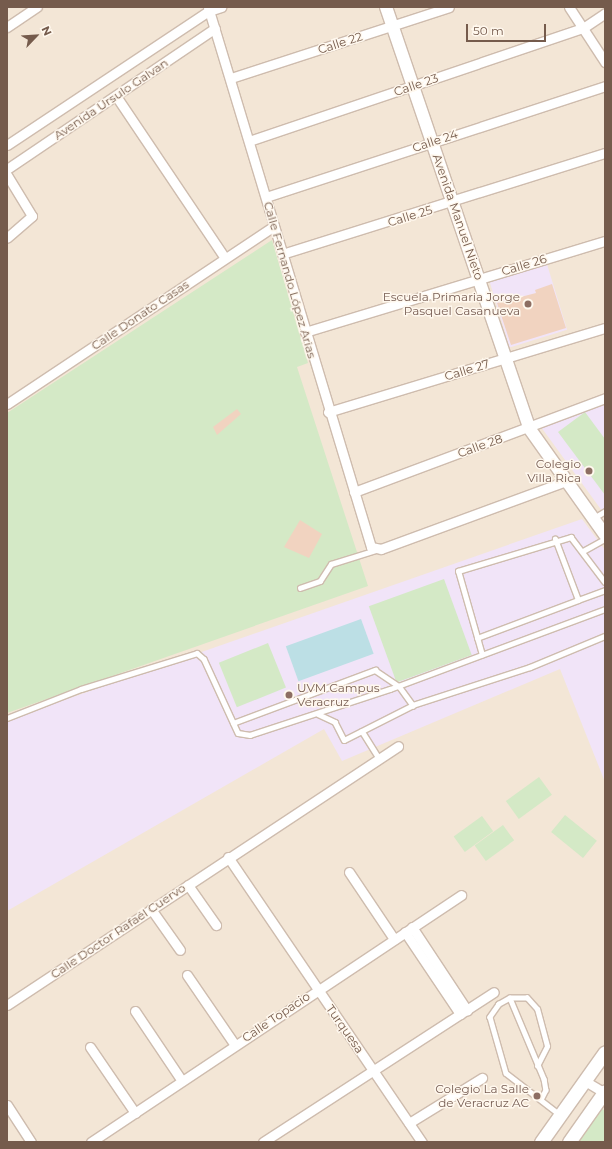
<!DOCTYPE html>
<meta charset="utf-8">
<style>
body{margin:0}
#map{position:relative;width:612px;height:1149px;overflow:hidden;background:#fcf4e7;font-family:Montserrat,sans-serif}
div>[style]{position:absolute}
.residential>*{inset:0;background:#f3e6d6;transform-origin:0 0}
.education>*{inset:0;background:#f1e4f8;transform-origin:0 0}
.green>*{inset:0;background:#d4e9c6;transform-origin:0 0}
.water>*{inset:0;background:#bcdfe5;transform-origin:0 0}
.building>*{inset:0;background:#f1d3c0}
.roads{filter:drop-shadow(1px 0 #cebcae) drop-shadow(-1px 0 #cebcae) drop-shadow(0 1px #cebcae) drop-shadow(0 -1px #cebcae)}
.service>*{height:4.5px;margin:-2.25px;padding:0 2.25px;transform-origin:2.25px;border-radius:2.25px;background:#fff}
.minor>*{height:9px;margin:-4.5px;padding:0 4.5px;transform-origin:4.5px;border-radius:4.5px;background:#fff}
.tertiary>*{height:12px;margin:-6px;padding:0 6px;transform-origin:6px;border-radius:6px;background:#fff}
.secondary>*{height:13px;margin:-6.5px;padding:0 6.5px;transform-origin:6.5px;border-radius:6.5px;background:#fff}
.dots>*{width:11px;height:11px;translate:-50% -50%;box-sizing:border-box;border:2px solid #fff8ee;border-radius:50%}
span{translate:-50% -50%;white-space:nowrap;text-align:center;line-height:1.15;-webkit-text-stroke:3px #fff8ee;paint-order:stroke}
.street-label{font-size:12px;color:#755b4c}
.education-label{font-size:12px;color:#785e54}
.right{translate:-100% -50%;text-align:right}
.left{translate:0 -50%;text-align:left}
.frame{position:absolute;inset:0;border:8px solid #755b4c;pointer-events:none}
.north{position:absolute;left:16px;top:16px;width:40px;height:40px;-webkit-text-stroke:3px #fff8ee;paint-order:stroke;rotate:65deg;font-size:11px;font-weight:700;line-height:16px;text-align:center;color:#755b4c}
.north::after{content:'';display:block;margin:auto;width:14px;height:18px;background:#755b4c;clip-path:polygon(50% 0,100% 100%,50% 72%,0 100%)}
.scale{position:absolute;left:466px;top:24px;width:80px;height:18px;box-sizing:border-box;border:2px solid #755b4c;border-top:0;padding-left:5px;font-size:12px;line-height:14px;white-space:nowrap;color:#755b4c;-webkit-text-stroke:3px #fff8ee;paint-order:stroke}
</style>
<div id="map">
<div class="residential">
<div style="left:7px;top:7px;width:598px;height:1135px"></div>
</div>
<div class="education">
<div style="left:546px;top:261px;width:72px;height:60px;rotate:73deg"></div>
<div style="clip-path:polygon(605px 402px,605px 515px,541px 427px)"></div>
<div style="clip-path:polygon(582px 519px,605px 550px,605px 782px,560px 669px,342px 761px,324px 729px,7px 911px,7px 720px)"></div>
</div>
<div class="green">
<div style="clip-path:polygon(272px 240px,308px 363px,297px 367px,368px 586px,7px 713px,7px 413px)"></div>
<div style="clip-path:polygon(585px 412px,605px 439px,605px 495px,558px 432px)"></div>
<div style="left:444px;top:579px;width:81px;height:80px;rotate:70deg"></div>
<div style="left:268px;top:643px;width:48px;height:53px;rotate:68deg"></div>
<div style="left:539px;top:777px;width:22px;height:41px;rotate:54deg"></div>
<div style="left:565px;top:815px;width:41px;height:22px;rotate:39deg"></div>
<div style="left:482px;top:816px;width:19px;height:35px;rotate:54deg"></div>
<div style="left:503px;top:825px;width:19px;height:35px;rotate:54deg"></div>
<div style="clip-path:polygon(598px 1106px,605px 1111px,605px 1142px,576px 1142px)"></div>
</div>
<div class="water">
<div style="left:361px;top:619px;width:37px;height:80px;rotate:70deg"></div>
</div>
<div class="building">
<div style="clip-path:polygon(552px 284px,566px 328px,511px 345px,497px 303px,536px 293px,535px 290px)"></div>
<div style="clip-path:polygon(237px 409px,241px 414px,217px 435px,213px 427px)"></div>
<div style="clip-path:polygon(300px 520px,322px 534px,309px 558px,284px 547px)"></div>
</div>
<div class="roads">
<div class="service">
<div style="left:594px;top:518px;width:13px;rotate:-32deg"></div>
<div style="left:583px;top:551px;width:25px;rotate:-29deg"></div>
<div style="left:300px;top:588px;width:21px;rotate:-19deg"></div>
<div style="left:320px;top:581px;width:20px;rotate:-57deg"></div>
<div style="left:331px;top:564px;width:47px;rotate:-17.3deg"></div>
<div style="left:578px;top:600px;width:29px;rotate:-20deg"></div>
<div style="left:477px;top:638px;width:108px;rotate:-20.6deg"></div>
<div style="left:578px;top:600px;width:65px;rotate:-110.7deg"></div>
<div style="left:482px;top:655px;width:87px;rotate:-105.9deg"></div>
<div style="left:458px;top:571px;width:118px;rotate:-16.7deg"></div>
<div style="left:571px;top:537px;width:56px;rotate:52.9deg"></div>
<div style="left:318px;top:714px;width:19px;rotate:25deg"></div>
<div style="left:335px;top:722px;width:20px;rotate:63deg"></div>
<div style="left:344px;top:740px;width:77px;rotate:-26.9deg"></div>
<div style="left:413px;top:705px;width:123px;rotate:-18deg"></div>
<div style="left:530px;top:667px;width:81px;rotate:-22.5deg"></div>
<div style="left:7px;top:718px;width:79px;rotate:-21.4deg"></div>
<div style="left:81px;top:689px;width:121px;rotate:-17.2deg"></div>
<div style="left:197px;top:653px;width:9px;rotate:41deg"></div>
<div style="left:204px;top:659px;width:81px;rotate:65.3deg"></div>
<div style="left:238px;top:733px;width:12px;rotate:9deg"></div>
<div style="left:250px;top:735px;width:147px;rotate:-18.2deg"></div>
<div style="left:390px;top:689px;width:229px;rotate:-20.4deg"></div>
<div style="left:233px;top:723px;width:152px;rotate:-20.5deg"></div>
<div style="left:375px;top:670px;width:29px;rotate:34deg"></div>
<div style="left:399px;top:686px;width:24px;rotate:54deg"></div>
<div style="left:362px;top:731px;width:32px;rotate:58deg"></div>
<div style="left:510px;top:998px;width:88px;rotate:67.2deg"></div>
<div style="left:544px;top:1079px;width:11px;rotate:80deg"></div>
<div style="left:546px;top:1090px;width:9px;rotate:117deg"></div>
<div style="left:537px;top:1066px;width:22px;rotate:-63deg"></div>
<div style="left:547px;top:1046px;width:38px;rotate:-105deg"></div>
<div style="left:537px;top:1009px;width:15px;rotate:-132deg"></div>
<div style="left:527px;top:998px;width:17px;rotate:180deg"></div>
<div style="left:510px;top:998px;width:13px;rotate:151deg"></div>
<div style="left:499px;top:1004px;width:16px;rotate:125deg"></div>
<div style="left:490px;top:1017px;width:58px;rotate:74.1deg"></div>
<div style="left:506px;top:1073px;width:67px;rotate:37.7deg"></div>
</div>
<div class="minor">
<div style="left:208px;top:7px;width:564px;rotate:73.2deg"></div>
<div style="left:371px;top:547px;width:10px;rotate:11deg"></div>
<div style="left:381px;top:549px;width:197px;rotate:-20.2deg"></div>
<div style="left:569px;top:7px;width:66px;rotate:56.8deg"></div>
<div style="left:7px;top:27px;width:36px;rotate:-34deg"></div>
<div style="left:231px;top:78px;width:229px;rotate:-18deg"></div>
<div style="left:116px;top:96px;width:195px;rotate:56.1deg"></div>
<div style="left:249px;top:141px;width:353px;rotate:-18.7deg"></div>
<div style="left:583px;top:28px;width:27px;rotate:-34deg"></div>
<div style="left:7px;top:145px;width:242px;rotate:-33.6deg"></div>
<div style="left:209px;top:11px;width:13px;rotate:-18deg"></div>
<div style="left:7px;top:169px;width:251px;rotate:-34.1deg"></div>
<div style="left:7px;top:175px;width:48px;rotate:58.6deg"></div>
<div style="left:32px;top:216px;width:33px;rotate:139deg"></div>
<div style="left:266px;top:197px;width:357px;rotate:-18.1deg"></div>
<div style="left:282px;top:254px;width:338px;rotate:-17.4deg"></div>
<div style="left:305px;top:332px;width:313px;rotate:-16.9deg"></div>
<div style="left:7px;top:404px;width:321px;rotate:-33.7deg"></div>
<div style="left:328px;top:412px;width:289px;rotate:-16.9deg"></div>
<div style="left:354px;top:492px;width:268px;rotate:-20.5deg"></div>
<div style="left:228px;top:857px;width:345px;rotate:55.8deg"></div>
<div style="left:349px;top:872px;width:81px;rotate:56.1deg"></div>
<div style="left:188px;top:885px;width:49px;rotate:55deg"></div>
<div style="left:151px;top:909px;width:50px;rotate:54.7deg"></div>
<div style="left:412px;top:927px;width:100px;rotate:56.5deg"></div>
<div style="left:405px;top:932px;width:99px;rotate:56.1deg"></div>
<div style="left:187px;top:975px;width:85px;rotate:55.6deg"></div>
<div style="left:7px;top:1005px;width:469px;rotate:-33.5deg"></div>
<div style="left:135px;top:1011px;width:84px;rotate:56.1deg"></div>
<div style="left:90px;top:1047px;width:80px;rotate:55.7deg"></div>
<div style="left:585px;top:1081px;width:23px;rotate:31deg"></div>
<div style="left:7px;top:1105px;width:44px;rotate:57deg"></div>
<div style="left:409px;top:1123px;width:86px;rotate:-31.7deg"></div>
<div style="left:91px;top:1142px;width:445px;rotate:-33.7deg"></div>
<div style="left:263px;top:1142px;width:275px;rotate:-33deg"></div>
</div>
<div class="tertiary">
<div style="left:386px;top:7px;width:445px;rotate:71.2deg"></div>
<div style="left:529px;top:428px;width:131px;rotate:54.6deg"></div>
</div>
<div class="secondary">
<div style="left:541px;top:1142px;width:110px;rotate:-54.6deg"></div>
<div style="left:569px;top:1142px;width:62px;rotate:-54.8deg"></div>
</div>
</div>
<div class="dots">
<div style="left:528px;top:304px;background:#8d6e63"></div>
<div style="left:589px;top:471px;background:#8d6e63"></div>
<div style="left:289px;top:695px;background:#8d6e63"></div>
<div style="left:537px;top:1096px;background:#8d6e63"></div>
</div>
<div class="street-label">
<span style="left:340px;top:43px;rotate:-18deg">Calle 22</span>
<span style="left:416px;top:85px;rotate:-19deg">Calle 23</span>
<span style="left:111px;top:99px;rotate:-34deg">Avenida Ursulo Galvan</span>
<span style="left:435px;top:141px;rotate:-18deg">Calle 24</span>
<span style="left:410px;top:216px;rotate:-17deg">Calle 25</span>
<span style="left:458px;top:217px;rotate:71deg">Avenida Manuel Nieto</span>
<span style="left:524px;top:265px;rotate:-17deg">Calle 26</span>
<span style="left:290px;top:280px;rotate:74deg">Calle Fernando López Arias</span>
<span style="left:140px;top:315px;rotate:-34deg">Calle Donato Casas</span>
<span style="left:467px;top:370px;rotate:-17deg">Calle 27</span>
<span style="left:480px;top:446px;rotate:-20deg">Calle 28</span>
<span style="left:118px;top:931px;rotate:-34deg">Calle Doctor Rafaél Cuervo</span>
<span style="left:276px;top:1017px;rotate:-34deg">Calle Topacio</span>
<span style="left:345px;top:1029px;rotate:55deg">Turquesa</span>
</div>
<div class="education-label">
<span class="right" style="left:520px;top:304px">Escuela Primaria Jorge<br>Pasquel Casanueva</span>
<span class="right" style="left:581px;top:471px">Colegio<br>Villa Rica</span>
<span class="left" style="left:297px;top:695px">UVM Campus<br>Veracruz</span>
<span class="right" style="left:529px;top:1096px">Colegio La Salle<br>de Veracruz AC</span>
</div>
<div class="frame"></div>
<div class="north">N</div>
<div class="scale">50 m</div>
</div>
